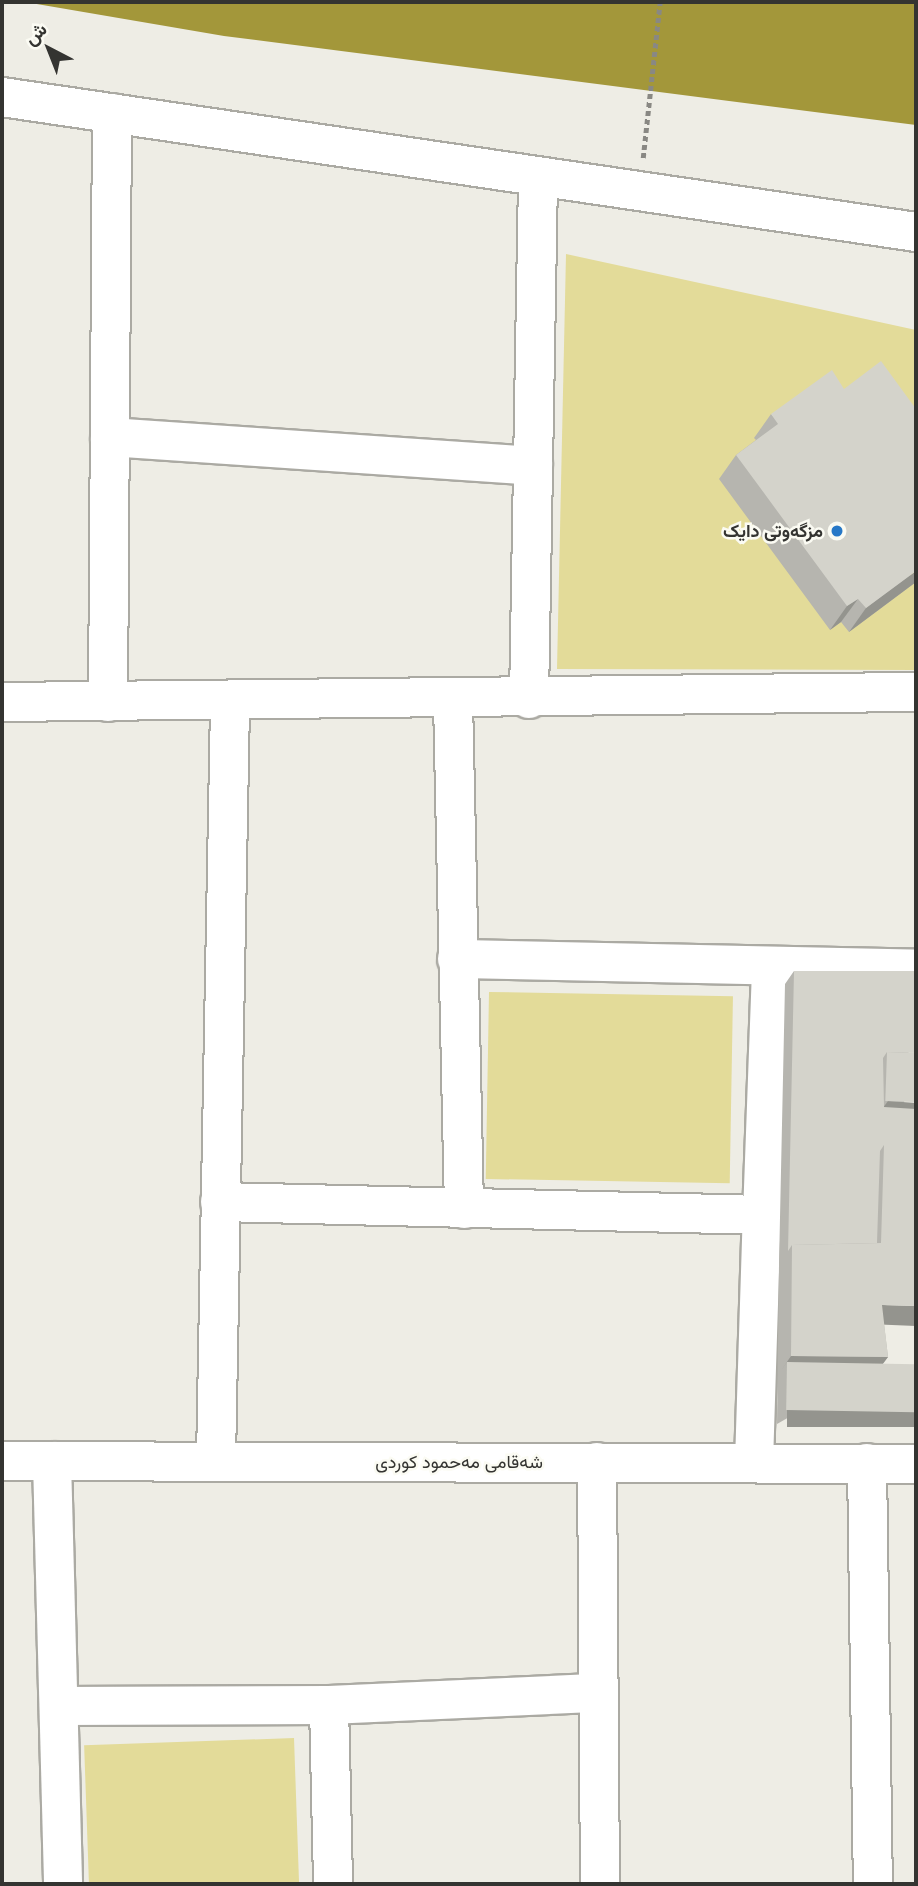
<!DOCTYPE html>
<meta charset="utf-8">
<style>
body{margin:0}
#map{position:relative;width:918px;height:1886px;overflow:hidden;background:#eeede5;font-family:"PT Sans",Vazirmatn,sans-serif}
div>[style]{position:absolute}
.green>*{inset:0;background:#e3db99;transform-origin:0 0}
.water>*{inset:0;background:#a3973a}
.path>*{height:4.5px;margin-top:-2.25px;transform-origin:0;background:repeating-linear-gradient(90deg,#898883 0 5px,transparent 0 8.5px)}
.roads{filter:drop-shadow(2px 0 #abaaa3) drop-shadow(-2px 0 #abaaa3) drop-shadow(0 2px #abaaa3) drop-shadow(0 -2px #abaaa3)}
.minor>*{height:38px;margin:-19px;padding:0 19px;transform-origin:19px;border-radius:19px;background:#fff}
.tertiary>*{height:38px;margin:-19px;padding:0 19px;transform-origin:19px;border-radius:19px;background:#fff}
.wall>*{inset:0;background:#b6b5af}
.shaded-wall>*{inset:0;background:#94948e;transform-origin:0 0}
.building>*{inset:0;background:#d4d3cb;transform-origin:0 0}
.dots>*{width:19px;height:19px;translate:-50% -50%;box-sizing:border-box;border:4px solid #fbfbf3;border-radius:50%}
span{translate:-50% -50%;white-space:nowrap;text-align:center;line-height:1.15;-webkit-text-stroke:5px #fbfbf3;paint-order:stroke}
.poi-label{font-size:18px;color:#343431;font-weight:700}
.right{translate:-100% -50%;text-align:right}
.street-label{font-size:18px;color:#343431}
.frame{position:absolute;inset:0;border:4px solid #343431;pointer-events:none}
.north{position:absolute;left:14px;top:14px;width:70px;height:70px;-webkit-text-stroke:5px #fbfbf3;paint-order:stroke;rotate:318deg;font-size:19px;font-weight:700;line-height:28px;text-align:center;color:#343431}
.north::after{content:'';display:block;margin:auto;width:24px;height:32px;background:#343431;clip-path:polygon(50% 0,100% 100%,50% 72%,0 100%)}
</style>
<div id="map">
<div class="green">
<div style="clip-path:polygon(566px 254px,916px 330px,916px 670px,557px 669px)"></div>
<div style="left:489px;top:992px;width:244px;height:187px;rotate:1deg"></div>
<div style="left:294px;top:1738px;width:146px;height:210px;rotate:88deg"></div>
</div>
<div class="water">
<div style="clip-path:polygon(25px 2px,916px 2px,916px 125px,224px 36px)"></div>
</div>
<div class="path">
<div style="left:643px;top:158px;width:157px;rotate:-83.8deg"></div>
</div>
<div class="roads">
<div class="minor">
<div style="left:2px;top:97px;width:924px;rotate:8.4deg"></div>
<div style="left:110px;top:437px;width:424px;rotate:3.9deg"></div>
<div style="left:529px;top:699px;width:519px;rotate:-89.01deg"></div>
<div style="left:453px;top:700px;width:509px;rotate:88.76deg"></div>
<div style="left:2px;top:702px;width:914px;rotate:-0.63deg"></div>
<div style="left:108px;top:702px;width:589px;rotate:-89.61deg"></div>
<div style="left:457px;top:959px;width:459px;rotate:1.2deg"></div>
<div style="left:220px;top:1202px;width:542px;rotate:1.37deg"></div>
<div style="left:762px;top:1215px;width:249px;rotate:-87.9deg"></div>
<div style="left:52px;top:1461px;width:423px;rotate:88.5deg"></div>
<div style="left:216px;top:1461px;width:760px;rotate:-88.94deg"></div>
<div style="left:597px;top:1462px;width:422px;rotate:89.6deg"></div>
<div style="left:754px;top:1463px;width:248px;rotate:-88.2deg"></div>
<div style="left:867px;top:1463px;width:421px;rotate:89.2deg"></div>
<div style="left:329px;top:1705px;width:179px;rotate:88.7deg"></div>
<div style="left:59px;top:1706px;width:270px;rotate:-0.2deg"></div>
<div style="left:329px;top:1705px;width:269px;rotate:-2.6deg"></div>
</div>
<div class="tertiary">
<div style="left:2px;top:1461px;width:914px;rotate:0.19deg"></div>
</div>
</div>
<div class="wall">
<div style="clip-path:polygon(771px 414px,916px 582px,849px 632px,841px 622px,830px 630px,719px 479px,736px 455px,756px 440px,754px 438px)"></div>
<div style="clip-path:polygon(794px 971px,916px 971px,884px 1324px,888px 1357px,882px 1364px,777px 1424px,779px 1264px,785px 984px)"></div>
</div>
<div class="shaded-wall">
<div style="clip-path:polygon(916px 571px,916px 582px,849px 632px,866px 608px)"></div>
<div style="clip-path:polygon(858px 599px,841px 622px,830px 630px,847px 606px)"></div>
<div style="clip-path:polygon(888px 1101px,916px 1103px,916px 1122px,874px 1120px)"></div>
<div style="clip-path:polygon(882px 1305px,916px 1306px,916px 1326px,868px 1324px)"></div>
<div style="clip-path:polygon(791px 1356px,888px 1357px,874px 1376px,787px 1362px,778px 1375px)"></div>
<div style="left:787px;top:1410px;width:129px;height:17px"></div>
</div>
<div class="building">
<div style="clip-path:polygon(881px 361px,916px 409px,916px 571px,866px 608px,858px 599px,847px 606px,736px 455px,778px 424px,771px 414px,832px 370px,844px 389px)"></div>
<div style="clip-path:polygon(794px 971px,916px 971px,916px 1053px,887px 1052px,883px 1058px,884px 1107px,916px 1109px,916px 1145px,884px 1145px,880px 1151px,877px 1243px,792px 1245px,788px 1251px)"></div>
<div style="left:887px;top:1052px;width:29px;height:49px;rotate:2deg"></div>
<div style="clip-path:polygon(884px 1145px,916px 1145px,916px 1306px,882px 1305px,888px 1357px,791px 1356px,792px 1245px,881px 1243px)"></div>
<div style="left:787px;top:1362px;width:129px;height:48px;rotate:1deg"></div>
</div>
<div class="dots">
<div style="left:837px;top:531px;background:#2778c7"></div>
</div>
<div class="poi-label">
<span class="right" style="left:823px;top:531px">مزگەوتی دایک</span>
</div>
<div class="street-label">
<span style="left:459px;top:1462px">شەقامی مەحمود کوردی</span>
</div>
<div class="frame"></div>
<div class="north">ش</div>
</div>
